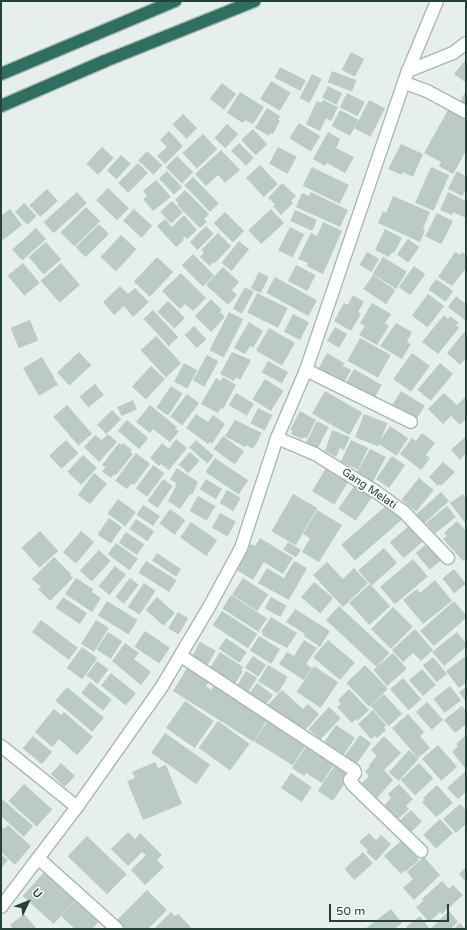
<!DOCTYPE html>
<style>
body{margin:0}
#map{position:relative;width:467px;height:930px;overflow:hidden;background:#e6efeb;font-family:"Varela Round",sans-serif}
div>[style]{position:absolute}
.building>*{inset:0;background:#bbcac4;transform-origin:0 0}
.roads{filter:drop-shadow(1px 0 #a8b8b2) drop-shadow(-1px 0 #a8b8b2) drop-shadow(0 1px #a8b8b2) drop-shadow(0 -1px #a8b8b2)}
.street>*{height:12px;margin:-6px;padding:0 6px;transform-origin:6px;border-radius:6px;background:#fff}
.secondary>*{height:12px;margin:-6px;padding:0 6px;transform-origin:6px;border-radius:6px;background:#fff}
.highway>*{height:12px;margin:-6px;padding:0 6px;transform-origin:6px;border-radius:6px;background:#2f6f62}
span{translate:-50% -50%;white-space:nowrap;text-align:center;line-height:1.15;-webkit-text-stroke:3px #f7fbf9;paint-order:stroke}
.street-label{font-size:11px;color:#24423a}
.frame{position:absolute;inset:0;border:2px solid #24423a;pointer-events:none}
.north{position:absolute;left:8px;top:882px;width:40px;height:40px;-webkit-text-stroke:3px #f7fbf9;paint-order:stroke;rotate:47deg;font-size:11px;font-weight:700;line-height:16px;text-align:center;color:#24423a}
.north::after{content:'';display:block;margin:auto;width:14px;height:18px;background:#24423a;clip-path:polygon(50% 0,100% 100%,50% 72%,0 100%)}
.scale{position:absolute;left:329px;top:904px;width:120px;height:18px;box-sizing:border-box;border:2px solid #24423a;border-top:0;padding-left:5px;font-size:12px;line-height:14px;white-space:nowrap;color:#24423a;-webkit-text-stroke:3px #f7fbf9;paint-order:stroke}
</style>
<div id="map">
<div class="building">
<div style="left:351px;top:52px;width:15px;height:20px;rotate:28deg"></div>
<div style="clip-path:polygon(466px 59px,466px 81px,465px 82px,454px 74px)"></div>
<div style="left:280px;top:67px;width:29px;height:12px;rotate:27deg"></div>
<div style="left:332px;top:71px;width:26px;height:12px;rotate:21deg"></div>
<div style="left:312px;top:74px;width:11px;height:27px;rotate:27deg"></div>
<div style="left:271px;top:81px;width:23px;height:21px;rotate:31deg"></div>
<div style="left:222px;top:83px;width:18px;height:20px;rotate:38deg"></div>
<div style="left:328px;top:86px;width:16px;height:13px;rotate:27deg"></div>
<div style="clip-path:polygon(466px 90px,466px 105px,460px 102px)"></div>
<div style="clip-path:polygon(240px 92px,264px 107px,253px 124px,245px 120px,243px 123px,227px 113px)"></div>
<div style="left:347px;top:93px;width:20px;height:16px;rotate:27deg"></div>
<div style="clip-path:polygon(323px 100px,338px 107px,331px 121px,326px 118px,320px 131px,306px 124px,317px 101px,321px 103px)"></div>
<div style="left:369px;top:100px;width:18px;height:32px;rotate:27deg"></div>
<div style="clip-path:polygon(267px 108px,280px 116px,278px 120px,280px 121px,273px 134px,270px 133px,269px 136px,255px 128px)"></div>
<div style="left:340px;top:110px;width:21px;height:18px;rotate:28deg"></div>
<div style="clip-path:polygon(448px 110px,466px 120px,466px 151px,453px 174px,439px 166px,441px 162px,424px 153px)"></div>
<div style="left:183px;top:114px;width:20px;height:15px;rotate:45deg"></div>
<div style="left:299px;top:123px;width:25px;height:18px;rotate:32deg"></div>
<div style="left:227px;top:124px;width:15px;height:19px;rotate:42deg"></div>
<div style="left:253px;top:129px;width:21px;height:16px;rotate:47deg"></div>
<div style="clip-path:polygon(169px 131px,183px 146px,165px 164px,157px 156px,167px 147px,160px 140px)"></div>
<div style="clip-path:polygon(328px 132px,340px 139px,336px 148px,354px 157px,345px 173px,327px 163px,325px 166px,313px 159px)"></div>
<div style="left:203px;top:134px;width:21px;height:28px;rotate:47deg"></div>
<div style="left:239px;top:143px;width:21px;height:11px;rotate:45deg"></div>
<div style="clip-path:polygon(401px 144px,423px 154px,413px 177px,403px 172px,402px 175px,388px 169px)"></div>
<div style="left:102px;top:147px;width:16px;height:23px;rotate:43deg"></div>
<div style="left:278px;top:147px;width:21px;height:19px;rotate:28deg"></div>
<div style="clip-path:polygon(221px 150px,240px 170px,225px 183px,218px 175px,206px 186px,195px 174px)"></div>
<div style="left:147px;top:151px;width:21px;height:13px;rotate:43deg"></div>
<div style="left:121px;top:155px;width:13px;height:21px;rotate:42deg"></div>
<div style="left:177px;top:156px;width:23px;height:16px;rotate:45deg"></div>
<div style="left:138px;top:163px;width:14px;height:28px;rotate:45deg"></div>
<div style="left:260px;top:165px;width:26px;height:19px;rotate:47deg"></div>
<div style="left:312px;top:167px;width:41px;height:21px;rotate:26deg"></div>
<div style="left:431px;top:167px;width:20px;height:39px;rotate:24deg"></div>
<div style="left:167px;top:171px;width:22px;height:11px;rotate:47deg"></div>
<div style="clip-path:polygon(457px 171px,465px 176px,466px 174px,466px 190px,462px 196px,448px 189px)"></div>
<div style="left:193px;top:177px;width:37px;height:12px;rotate:46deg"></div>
<div style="clip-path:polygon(156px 180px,171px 197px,153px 211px,143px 199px,147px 196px,143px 191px)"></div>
<div style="clip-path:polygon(282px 183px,296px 196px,291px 201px,293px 203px,281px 215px,273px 206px,275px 204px,268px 198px)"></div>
<div style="left:108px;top:188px;width:29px;height:17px;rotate:44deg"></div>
<div style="left:47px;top:189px;width:16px;height:24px;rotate:47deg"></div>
<div style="clip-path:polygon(185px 190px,209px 214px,204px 219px,207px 222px,200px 228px,177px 205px,179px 204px,175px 200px)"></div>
<div style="left:77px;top:192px;width:15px;height:45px;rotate:48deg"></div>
<div style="clip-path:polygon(311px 192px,348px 210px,340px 227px,296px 207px,302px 193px,309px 196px)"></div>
<div style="clip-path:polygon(448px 192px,466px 201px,466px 218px,453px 212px,452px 215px,440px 210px)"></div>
<div style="clip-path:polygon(393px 196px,430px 212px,423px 228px,425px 230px,420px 242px,378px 223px,383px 211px,386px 213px)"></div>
<div style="left:172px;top:201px;width:16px;height:16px;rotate:47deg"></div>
<div style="left:24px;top:203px;width:18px;height:13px;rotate:45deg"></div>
<div style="left:86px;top:207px;width:20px;height:36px;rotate:45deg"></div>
<div style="clip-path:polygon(10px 209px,22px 225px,3px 240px,1px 237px,1px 216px)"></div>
<div style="left:134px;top:209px;width:25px;height:16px;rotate:43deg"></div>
<div style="left:271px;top:209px;width:19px;height:31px;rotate:47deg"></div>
<div style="left:295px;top:210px;width:24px;height:12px;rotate:24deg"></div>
<div style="left:225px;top:212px;width:27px;height:16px;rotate:45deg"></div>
<div style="left:437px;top:213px;width:18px;height:26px;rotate:27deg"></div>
<div style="clip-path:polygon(184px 215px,197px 230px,187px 239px,184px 236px,183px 238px,184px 240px,176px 247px,157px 226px,165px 219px,172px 227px)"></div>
<div style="clip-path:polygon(323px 222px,342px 231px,323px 274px,307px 266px,308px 263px,298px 259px,311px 233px,317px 236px)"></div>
<div style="left:99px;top:224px;width:14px;height:33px;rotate:45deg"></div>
<div style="left:206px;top:226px;width:11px;height:23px;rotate:45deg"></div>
<div style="left:290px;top:227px;width:16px;height:26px;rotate:27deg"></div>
<div style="left:36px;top:228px;width:15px;height:32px;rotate:48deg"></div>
<div style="clip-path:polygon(385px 229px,402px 238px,394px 253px,392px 252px,389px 257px,375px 250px)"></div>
<div style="clip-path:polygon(218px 233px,231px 246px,215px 263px,214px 262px,210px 266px,200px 257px,204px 252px,201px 250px)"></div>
<div style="left:121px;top:235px;width:21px;height:30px;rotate:43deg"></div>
<div style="left:408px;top:239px;width:14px;height:19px;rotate:36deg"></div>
<div style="left:239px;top:241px;width:13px;height:28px;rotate:39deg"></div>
<div style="left:46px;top:242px;width:23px;height:23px;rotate:49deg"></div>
<div style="left:367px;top:252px;width:14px;height:15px;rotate:30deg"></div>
<div style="clip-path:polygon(455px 252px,460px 255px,462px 252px,466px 255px,466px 268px,452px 286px,438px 277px)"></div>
<div style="left:193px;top:254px;width:30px;height:16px;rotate:45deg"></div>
<div style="left:157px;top:257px;width:22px;height:34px;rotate:43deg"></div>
<div style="left:383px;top:257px;width:28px;height:20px;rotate:32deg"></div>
<div style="left:23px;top:263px;width:26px;height:20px;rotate:50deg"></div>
<div style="left:61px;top:263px;width:29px;height:27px;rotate:49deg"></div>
<div style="left:296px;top:265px;width:22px;height:18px;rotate:27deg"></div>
<div style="left:414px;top:266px;width:14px;height:26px;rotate:36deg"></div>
<div style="clip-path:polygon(223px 267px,239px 282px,232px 290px,237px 295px,228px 305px,206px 285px)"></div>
<div style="left:259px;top:272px;width:11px;height:18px;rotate:27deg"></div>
<div style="clip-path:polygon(181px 273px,206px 298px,193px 311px,185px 304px,180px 309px,162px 291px)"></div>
<div style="left:373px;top:275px;width:27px;height:17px;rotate:34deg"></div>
<div style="left:275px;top:277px;width:48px;height:18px;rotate:29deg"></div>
<div style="left:436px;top:279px;width:21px;height:13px;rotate:35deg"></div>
<div style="clip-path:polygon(120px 286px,128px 294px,135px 288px,149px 302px,133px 317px,124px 306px,114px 315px,103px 302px)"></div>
<div style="left:245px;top:287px;width:10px;height:25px;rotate:29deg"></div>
<div style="left:257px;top:293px;width:34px;height:22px;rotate:26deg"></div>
<div style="left:428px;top:294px;width:20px;height:27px;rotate:37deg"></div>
<div style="clip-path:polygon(353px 295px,364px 302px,358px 312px,361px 314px,351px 331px,334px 321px,344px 303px,348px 305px)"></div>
<div style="clip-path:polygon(456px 296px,466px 304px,466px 321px,448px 307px)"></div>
<div style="clip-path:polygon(211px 299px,222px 310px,220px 312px,225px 317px,211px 332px,195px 316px)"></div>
<div style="left:168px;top:301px;width:24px;height:15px;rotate:45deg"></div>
<div style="clip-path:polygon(372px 303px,391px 314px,385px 323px,389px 326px,377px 345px,359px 335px,365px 326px,360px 323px)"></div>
<div style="left:153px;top:310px;width:37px;height:13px;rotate:47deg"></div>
<div style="left:229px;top:312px;width:16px;height:43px;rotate:27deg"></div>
<div style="left:293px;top:314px;width:18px;height:20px;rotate:27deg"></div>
<div style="clip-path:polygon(444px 315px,448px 319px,450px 316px,459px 323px,456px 325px,459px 328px,438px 354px,422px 342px)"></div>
<div style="left:30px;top:320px;width:22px;height:21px;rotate:68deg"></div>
<div style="clip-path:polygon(249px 322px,263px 331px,253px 348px,250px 346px,245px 354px,234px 348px)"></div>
<div style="clip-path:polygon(396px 323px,412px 332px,407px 342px,411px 344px,402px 359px,380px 346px)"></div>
<div style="left:194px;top:326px;width:18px;height:13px;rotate:47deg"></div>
<div style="left:335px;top:327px;width:14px;height:16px;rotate:30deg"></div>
<div style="left:269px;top:328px;width:30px;height:26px;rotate:30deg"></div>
<div style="clip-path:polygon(466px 330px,466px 358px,460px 365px,447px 353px)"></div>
<div style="left:156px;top:336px;width:37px;height:21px;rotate:47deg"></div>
<div style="left:360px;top:338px;width:35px;height:26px;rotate:29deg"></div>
<div style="left:79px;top:352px;width:18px;height:30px;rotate:47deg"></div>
<div style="clip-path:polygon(232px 352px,251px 360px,240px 380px,236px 377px,234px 381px,220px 374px)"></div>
<div style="clip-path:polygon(327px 353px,344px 363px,343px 366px,351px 370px,343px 385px,316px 373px)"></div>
<div style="left:412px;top:353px;width:22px;height:32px;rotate:36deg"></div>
<div style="left:207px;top:355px;width:13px;height:29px;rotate:29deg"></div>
<div style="left:42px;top:357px;width:32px;height:22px;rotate:60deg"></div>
<div style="left:268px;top:361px;width:23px;height:13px;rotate:29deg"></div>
<div style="left:184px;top:363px;width:15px;height:21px;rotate:28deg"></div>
<div style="left:440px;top:363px;width:17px;height:35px;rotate:40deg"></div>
<div style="left:151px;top:366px;width:19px;height:28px;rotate:43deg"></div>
<div style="left:354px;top:369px;width:32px;height:20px;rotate:30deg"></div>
<div style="clip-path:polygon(223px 377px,236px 385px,223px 409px,221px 408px,218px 413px,201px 404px,216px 378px,221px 381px)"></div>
<div style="left:265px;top:379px;width:22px;height:24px;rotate:32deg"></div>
<div style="left:95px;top:384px;width:14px;height:20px;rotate:51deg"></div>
<div style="left:171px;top:386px;width:14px;height:26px;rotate:34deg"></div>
<div style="left:325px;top:391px;width:43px;height:26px;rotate:30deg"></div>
<div style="left:401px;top:391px;width:28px;height:18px;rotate:32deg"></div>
<div style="left:236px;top:393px;width:21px;height:14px;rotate:31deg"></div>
<div style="clip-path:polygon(444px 393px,457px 405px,466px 396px,466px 419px,460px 425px,451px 416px,443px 424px,428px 409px)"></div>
<div style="left:187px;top:394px;width:15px;height:28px;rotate:37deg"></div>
<div style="left:133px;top:400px;width:10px;height:17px;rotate:66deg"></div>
<div style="left:67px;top:405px;width:38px;height:18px;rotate:49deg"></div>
<div style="clip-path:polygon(150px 405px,177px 427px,175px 429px,179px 431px,170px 442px,153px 429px,150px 433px,136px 422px)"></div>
<div style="left:258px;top:408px;width:16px;height:17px;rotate:27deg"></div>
<div style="left:112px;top:410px;width:13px;height:21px;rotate:45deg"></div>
<div style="clip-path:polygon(300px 411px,316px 420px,307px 438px,304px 437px,302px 439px,291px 434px,293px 431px,290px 430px)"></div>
<div style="clip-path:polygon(196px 414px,208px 422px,213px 415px,225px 424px,212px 444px,209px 442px,208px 444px,186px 428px)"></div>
<div style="left:364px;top:414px;width:25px;height:25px;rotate:21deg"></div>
<div style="left:127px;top:420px;width:28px;height:14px;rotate:41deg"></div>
<div style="clip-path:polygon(235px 420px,262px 433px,253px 449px,246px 445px,245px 447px,225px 436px)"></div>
<div style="left:317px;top:421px;width:13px;height:24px;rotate:27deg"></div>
<div style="left:390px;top:426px;width:22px;height:21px;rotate:34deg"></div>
<div style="clip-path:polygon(332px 430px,350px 437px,344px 450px,340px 448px,336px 457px,325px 451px)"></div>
<div style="clip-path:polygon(422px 433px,435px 443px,426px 455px,430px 458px,421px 470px,400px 454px,412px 438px,416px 441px)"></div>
<div style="clip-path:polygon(108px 434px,117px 442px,99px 462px,84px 447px,95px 435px,102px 440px)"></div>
<div style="left:223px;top:436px;width:26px;height:16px;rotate:36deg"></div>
<div style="clip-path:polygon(466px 436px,466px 453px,460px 460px,451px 450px)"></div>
<div style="clip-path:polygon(176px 439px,187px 448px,169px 470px,161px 464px,159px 466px,150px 458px,162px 443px,169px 449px)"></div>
<div style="left:66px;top:440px;width:18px;height:23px;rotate:47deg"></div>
<div style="left:196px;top:440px;width:24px;height:10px;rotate:42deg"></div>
<div style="left:351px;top:440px;width:19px;height:24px;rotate:25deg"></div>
<div style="clip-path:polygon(119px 443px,121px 445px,123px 443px,132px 450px,130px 452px,133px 454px,116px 475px,114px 474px,111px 478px,102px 471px,106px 467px,102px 465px)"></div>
<div style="clip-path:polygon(370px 449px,386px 457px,371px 485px,358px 478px,360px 474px,357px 472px)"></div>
<div style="left:190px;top:452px;width:13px;height:17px;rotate:42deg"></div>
<div style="clip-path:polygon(136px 453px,150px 464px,134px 485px,131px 484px,127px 489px,115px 481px)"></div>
<div style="left:83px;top:455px;width:19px;height:23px;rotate:43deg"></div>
<div style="left:392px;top:456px;width:16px;height:28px;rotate:35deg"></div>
<div style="left:215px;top:458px;width:40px;height:17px;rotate:34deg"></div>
<div style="clip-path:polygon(443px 462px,455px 472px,441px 486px,440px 484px,438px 486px,429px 477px)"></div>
<div style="left:153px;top:465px;width:14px;height:29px;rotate:36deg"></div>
<div style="clip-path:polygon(177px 468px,198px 482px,192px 495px,190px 494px,180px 509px,168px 501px,176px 486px,175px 485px,176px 483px,170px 479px)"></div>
<div style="left:326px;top:468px;width:26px;height:27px;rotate:31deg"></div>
<div style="clip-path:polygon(94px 473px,107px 484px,90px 504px,78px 495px)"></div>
<div style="left:419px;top:478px;width:19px;height:28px;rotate:39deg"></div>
<div style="left:163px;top:479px;width:12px;height:27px;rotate:35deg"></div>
<div style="left:206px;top:479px;width:19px;height:12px;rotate:32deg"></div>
<div style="left:355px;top:485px;width:21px;height:29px;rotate:35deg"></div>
<div style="left:227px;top:490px;width:16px;height:15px;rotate:30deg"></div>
<div style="left:441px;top:492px;width:12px;height:33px;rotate:48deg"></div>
<div style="left:293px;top:494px;width:28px;height:43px;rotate:30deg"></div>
<div style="clip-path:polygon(463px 494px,466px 499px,466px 524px,450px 503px)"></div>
<div style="left:198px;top:496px;width:20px;height:17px;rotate:30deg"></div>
<div style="left:118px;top:499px;width:22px;height:18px;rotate:36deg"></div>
<div style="left:388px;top:504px;width:21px;height:62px;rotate:49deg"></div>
<div style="left:143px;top:505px;width:20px;height:12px;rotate:33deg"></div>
<div style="left:447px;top:506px;width:14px;height:27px;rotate:51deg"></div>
<div style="left:170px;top:509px;width:19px;height:18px;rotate:36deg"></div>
<div style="clip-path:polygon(317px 510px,342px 525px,319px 562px,302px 552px,310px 538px,303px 534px)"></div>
<div style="left:220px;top:513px;width:18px;height:17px;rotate:29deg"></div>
<div style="left:109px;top:518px;width:16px;height:20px;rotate:35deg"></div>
<div style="left:136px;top:519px;width:22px;height:12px;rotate:34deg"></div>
<div style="clip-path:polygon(457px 521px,466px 531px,466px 559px,463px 561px,443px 539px,447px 536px,444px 533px)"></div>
<div style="left:191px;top:522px;width:32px;height:19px;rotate:35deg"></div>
<div style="left:411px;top:524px;width:21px;height:28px;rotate:49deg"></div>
<div style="left:40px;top:531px;width:27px;height:25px;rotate:48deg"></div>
<div style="left:81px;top:531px;width:17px;height:28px;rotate:40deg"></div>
<div style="left:126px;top:532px;width:22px;height:13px;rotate:34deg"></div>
<div style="clip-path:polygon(260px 538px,293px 558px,283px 574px,264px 562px,253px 580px,235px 569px,251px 544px,255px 546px)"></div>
<div style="left:288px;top:542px;width:15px;height:9px;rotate:32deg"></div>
<div style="left:429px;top:542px;width:22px;height:17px;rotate:51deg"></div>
<div style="left:116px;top:543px;width:27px;height:14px;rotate:36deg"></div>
<div style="left:384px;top:548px;width:20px;height:34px;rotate:49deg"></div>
<div style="left:99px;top:550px;width:16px;height:28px;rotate:43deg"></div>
<div style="left:157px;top:553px;width:29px;height:9px;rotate:34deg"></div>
<div style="clip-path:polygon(54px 557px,71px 574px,70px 575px,73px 578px,50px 601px,38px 589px,41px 587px,32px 579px)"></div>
<div style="left:413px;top:559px;width:23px;height:43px;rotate:50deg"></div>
<div style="left:146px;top:561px;width:36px;height:14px;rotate:32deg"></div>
<div style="clip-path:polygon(294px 561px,307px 568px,289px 600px,258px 583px,267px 568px,284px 578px)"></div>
<div style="clip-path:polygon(327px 562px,343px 579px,354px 568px,368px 583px,343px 607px,313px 575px)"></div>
<div style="left:115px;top:566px;width:14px;height:26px;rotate:39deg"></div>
<div style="left:454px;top:569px;width:19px;height:15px;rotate:51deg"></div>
<div style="clip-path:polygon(76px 578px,93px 589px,92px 592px,101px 598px,92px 612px,65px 594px)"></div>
<div style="left:130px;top:578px;width:11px;height:24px;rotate:38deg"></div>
<div style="left:243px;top:578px;width:30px;height:20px;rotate:33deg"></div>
<div style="clip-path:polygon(435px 580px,452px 601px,423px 624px,403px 600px,417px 589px,420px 593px)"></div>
<div style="left:314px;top:582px;width:25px;height:20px;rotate:40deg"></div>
<div style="left:144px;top:583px;width:14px;height:29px;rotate:34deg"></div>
<div style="left:370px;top:584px;width:30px;height:28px;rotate:48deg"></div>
<div style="left:231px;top:595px;width:43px;height:16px;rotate:33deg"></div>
<div style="left:63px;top:597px;width:29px;height:13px;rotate:34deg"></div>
<div style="left:157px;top:597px;width:24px;height:17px;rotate:42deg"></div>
<div style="left:271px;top:597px;width:18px;height:13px;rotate:29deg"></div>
<div style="left:107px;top:601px;width:36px;height:17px;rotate:32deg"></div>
<div style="clip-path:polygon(454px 601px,466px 615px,466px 618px,434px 646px,420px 631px)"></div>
<div style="left:339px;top:606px;width:69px;height:19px;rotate:43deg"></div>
<div style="left:393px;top:607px;width:28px;height:31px;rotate:45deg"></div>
<div style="clip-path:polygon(295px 609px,330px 631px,320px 647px,304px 636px,305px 634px,286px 622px)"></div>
<div style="left:222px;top:611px;width:42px;height:17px;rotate:33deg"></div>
<div style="left:178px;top:612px;width:12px;height:19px;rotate:31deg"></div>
<div style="clip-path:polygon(271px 617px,297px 633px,287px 648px,262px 635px,263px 633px,261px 632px)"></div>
<div style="left:41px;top:620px;width:46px;height:15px;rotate:37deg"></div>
<div style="left:96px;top:620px;width:15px;height:28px;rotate:32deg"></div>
<div style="clip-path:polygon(415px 629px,433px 650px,421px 661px,413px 653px,403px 662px,392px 650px)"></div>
<div style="left:145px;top:631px;width:30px;height:19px;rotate:34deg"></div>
<div style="left:108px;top:632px;width:17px;height:21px;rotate:33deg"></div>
<div style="clip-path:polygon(457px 632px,466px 643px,466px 647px,444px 666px,432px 652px)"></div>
<div style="left:259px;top:636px;width:25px;height:17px;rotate:32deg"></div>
<div style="left:226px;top:638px;width:25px;height:13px;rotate:34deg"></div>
<div style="clip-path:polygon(304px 640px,317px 648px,306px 664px,312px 668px,304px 680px,279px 664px,287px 652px,294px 656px)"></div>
<div style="left:328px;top:640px;width:35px;height:23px;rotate:40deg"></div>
<div style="left:200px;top:642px;width:18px;height:18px;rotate:29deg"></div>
<div style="clip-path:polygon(125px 643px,139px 653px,134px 659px,151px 672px,141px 685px,112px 661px)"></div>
<div style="left:82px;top:647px;width:19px;height:26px;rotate:36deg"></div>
<div style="clip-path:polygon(220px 652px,243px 667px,241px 670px,243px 671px,235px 684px,209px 669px)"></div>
<div style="left:393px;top:653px;width:21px;height:26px;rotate:49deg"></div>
<div style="left:253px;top:656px;width:16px;height:14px;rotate:35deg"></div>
<div style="clip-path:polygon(466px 656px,466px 683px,459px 688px,446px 671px)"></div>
<div style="left:433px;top:657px;width:22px;height:13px;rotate:51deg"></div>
<div style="left:97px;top:661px;width:14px;height:18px;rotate:36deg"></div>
<div style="clip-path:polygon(190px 663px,212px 677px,206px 686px,211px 690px,216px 681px,270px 715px,254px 742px,173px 691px)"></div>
<div style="left:268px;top:665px;width:23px;height:19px;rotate:31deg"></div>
<div style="left:365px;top:665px;width:33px;height:26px;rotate:46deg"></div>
<div style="left:314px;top:666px;width:29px;height:31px;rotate:34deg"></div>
<div style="left:422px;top:669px;width:21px;height:17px;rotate:49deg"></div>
<div style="left:246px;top:671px;width:13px;height:18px;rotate:32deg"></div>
<div style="left:111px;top:673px;width:32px;height:16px;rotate:39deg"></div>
<div style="left:403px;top:678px;width:28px;height:17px;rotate:49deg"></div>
<div style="left:90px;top:682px;width:28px;height:14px;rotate:39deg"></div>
<div style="left:257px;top:683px;width:20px;height:14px;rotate:37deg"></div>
<div style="left:450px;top:686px;width:18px;height:21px;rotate:52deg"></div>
<div style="left:67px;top:687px;width:48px;height:18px;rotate:40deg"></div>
<div style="clip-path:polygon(466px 687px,466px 702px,459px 692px)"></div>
<div style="clip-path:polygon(349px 689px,369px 710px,357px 721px,356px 719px,352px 723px,337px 707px,341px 704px,338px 700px)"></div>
<div style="clip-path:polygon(282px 690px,303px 709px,308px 704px,319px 714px,302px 734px,278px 712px,275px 716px,266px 707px)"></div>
<div style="left:384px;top:694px;width:27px;height:18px;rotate:48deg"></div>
<div style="left:185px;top:701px;width:35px;height:33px;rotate:35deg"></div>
<div style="left:427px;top:702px;width:24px;height:15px;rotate:48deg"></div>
<div style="clip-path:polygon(462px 706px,466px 711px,466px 724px,455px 733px,444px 720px)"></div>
<div style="left:329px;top:707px;width:16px;height:30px;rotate:43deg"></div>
<div style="clip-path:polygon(54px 709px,61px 715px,64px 712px,93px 737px,77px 755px,59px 739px,52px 747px,35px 732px)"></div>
<div style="clip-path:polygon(373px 710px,386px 725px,384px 728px,386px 730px,377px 738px,375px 736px,371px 739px,358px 724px)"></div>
<div style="clip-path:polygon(408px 714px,424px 732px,420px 736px,430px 748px,418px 758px,392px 728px)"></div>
<div style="left:270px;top:717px;width:45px;height:29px;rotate:32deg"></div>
<div style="left:218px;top:721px;width:39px;height:33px;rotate:36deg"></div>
<div style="left:336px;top:725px;width:23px;height:25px;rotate:34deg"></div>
<div style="left:165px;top:733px;width:55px;height:24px;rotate:35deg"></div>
<div style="left:360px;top:735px;width:14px;height:27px;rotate:36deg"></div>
<div style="clip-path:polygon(466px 735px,466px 769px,452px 752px,458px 746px,456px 744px)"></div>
<div style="left:33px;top:736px;width:25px;height:16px;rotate:40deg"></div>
<div style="clip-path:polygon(384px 736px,401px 753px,384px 770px,393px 780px,377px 798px,362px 783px,369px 776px,365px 772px,370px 766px,369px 765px,377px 756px,371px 750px)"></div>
<div style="clip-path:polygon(309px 742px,337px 760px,322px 783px,306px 773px,304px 776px,292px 768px)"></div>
<div style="left:438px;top:745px;width:29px;height:21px;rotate:49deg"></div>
<div style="left:409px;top:750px;width:13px;height:30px;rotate:42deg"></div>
<div style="left:338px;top:761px;width:18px;height:36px;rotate:34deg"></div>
<div style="clip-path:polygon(155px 762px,158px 768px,166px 765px,182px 804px,143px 820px,127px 781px,135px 778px,132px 772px)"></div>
<div style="left:61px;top:763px;width:19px;height:15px;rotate:43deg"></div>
<div style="left:419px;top:763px;width:21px;height:25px;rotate:47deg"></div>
<div style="clip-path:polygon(466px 771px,466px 792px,458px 799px,447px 788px)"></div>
<div style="left:291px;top:773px;width:25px;height:18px;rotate:34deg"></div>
<div style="left:24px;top:784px;width:38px;height:23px;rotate:42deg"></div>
<div style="clip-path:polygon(399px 784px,413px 799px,406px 806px,409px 809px,397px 820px,384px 806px,391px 798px,388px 794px)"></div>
<div style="clip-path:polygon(437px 785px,453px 803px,436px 817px,422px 802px,425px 800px,423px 798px)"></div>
<div style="clip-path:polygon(1px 798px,33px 826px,24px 837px,1px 816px)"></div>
<div style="clip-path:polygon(460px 804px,466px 810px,466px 824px,456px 833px,443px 819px)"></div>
<div style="left:411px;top:810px;width:16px;height:18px;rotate:47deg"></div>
<div style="left:440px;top:819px;width:19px;height:23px;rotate:47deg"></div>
<div style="clip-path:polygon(8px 825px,31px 846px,15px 865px,1px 852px,1px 826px,4px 829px)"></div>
<div style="clip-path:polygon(128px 832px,135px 839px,140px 833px,162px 855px,157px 860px,164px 867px,145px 885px,131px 870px,146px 855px,142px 852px,128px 866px,111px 849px)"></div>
<div style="clip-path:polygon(369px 833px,376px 840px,381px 835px,391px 844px,376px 861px,366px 852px,368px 850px,359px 842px)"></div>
<div style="left:87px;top:836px;width:55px;height:28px;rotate:44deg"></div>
<div style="clip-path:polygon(404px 838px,420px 855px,417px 858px,419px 860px,405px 872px,404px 870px,401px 874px,384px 856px)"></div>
<div style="left:363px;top:852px;width:15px;height:25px;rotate:48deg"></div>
<div style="clip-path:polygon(1px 854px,8px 860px,1px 868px)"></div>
<div style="clip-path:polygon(424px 857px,440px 875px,414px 900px,403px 888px,413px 879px,407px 872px)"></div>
<div style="clip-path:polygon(466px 867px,466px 882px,459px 874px)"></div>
<div style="left:46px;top:870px;width:42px;height:35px;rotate:42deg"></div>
<div style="clip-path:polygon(442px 881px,449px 889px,453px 885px,463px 895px,442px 914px,440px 912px,429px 922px,416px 907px,423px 901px,422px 899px)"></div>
<div style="clip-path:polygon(147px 890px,167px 910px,148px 929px,122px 929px,115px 922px)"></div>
<div style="clip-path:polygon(78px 898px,101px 919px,92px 929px,75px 929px,61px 916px)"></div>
<div style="clip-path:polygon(391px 909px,402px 923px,394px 929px,365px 929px)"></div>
<div style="clip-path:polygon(449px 911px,458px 922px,450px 929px,432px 929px,431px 928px)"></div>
<div style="clip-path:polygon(171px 912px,175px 916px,178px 914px,191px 927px,189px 929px,154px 929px)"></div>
<div style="clip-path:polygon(24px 914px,37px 929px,13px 929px,10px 925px)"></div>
<div style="clip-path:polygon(420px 916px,430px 929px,408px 929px,406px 927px)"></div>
<div style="clip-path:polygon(460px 923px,464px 928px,466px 926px,466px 929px,454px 929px)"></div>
</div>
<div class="roads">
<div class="street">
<div style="left:408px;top:71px;width:48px;rotate:-21.8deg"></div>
<div style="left:453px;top:53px;width:16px;rotate:-38deg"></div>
<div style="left:405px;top:83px;width:23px;rotate:20deg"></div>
<div style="left:427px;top:91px;width:44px;rotate:28.3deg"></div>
<div style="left:306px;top:370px;width:117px;rotate:26.3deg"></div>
<div style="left:277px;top:438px;width:41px;rotate:22.8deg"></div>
<div style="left:315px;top:454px;width:70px;rotate:31.7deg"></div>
<div style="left:375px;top:491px;width:34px;rotate:36deg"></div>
<div style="left:403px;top:511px;width:65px;rotate:46.2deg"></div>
<div style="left:181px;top:656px;width:207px;rotate:33.4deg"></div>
<div style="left:354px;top:770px;width:3px;rotate:72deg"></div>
<div style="left:355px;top:773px;width:9px;rotate:126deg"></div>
<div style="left:350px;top:780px;width:6px;rotate:59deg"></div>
<div style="left:353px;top:785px;width:95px;rotate:44.1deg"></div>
<div style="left:1px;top:746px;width:97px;rotate:38.8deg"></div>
<div style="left:38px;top:858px;width:106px;rotate:41.9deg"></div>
</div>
<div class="secondary">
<div style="left:1px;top:907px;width:126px;rotate:-52.8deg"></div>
<div style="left:77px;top:807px;width:146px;rotate:-54.8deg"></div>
<div style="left:161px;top:688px;width:92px;rotate:-59.3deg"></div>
<div style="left:208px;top:609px;width:69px;rotate:-61.6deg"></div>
<div style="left:241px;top:548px;width:116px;rotate:-71.9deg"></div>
<div style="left:277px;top:438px;width:74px;rotate:-66.9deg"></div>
<div style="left:306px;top:370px;width:316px;rotate:-71.2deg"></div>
<div style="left:408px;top:71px;width:76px;rotate:-67.5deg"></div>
</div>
<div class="highway">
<div style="left:1px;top:74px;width:189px;rotate:-22.8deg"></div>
<div style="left:1px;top:106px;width:113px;rotate:-23.4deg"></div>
<div style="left:105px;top:61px;width:161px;rotate:-21.9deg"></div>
</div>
</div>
<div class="street-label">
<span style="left:369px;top:489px;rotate:34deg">Gang Melati</span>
</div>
<div class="frame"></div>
<div class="north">U</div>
<div class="scale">50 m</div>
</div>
